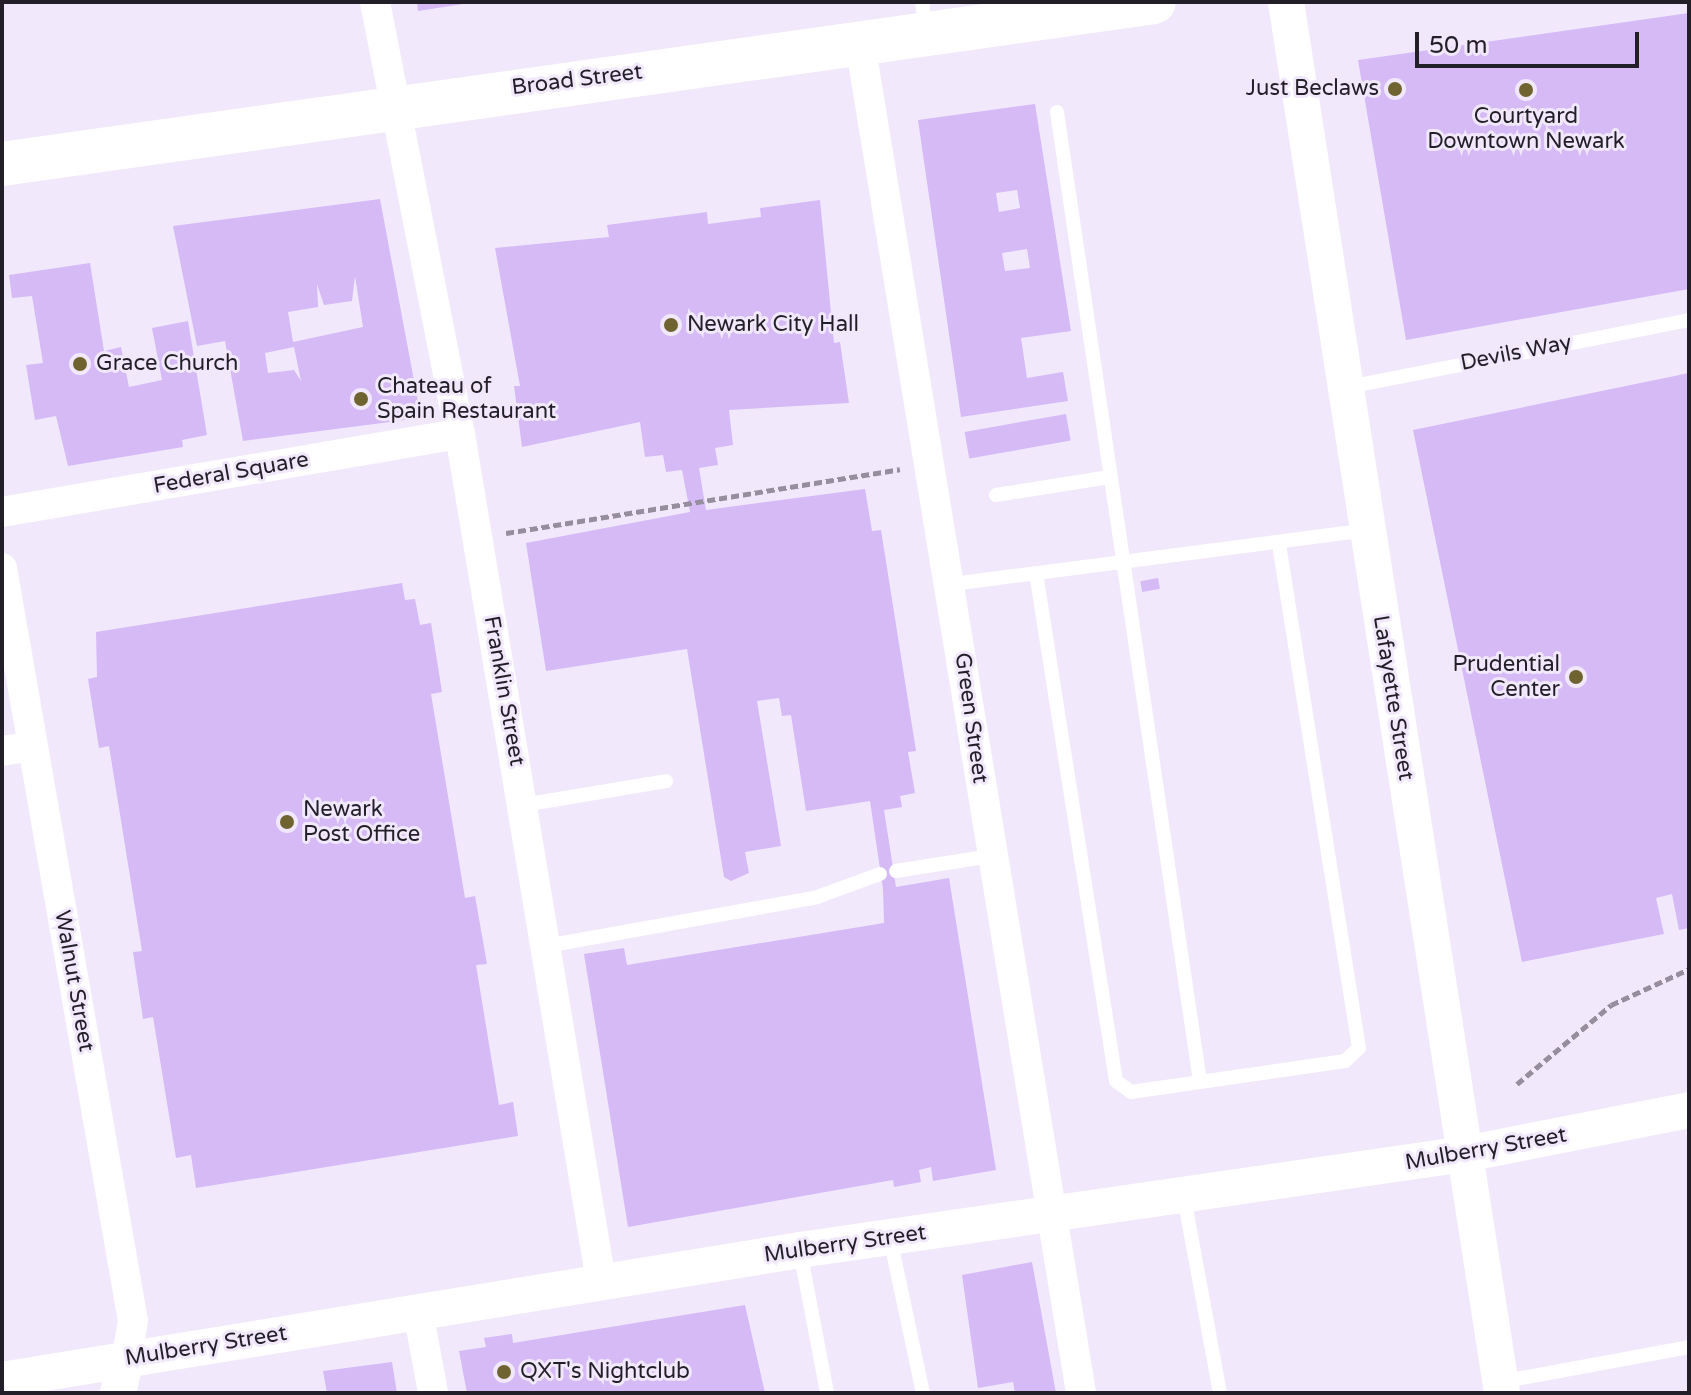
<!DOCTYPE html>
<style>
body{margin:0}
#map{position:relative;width:1691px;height:1395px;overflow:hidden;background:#f1e8fc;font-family:"Varela Round",sans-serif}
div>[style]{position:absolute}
.building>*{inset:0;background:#d5baf5;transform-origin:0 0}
.path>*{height:5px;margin-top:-2.5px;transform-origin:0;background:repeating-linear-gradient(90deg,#958e9d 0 8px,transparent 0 12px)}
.service>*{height:14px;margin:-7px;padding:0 7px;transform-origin:7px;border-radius:7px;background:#fff}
.minor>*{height:30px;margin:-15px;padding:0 15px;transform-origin:15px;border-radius:15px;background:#fff}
.tertiary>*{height:36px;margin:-18px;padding:0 18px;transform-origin:18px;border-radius:18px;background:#fff}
.primary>*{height:44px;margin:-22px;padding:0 22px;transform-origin:22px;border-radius:22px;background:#fff}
.dots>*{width:22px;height:22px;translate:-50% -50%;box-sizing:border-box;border:4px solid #f1e8fc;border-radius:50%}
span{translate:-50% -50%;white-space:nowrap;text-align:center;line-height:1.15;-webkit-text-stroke:6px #f1e8fc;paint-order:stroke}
.street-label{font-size:22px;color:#231f28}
.poi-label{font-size:22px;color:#231f28}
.right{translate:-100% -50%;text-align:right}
.left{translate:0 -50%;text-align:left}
.frame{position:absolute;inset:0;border:4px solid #231f28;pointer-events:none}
.scale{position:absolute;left:1415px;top:32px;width:224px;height:36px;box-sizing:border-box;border:4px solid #231f28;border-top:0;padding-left:10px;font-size:24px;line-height:28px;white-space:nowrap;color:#231f28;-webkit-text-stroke:6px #f1e8fc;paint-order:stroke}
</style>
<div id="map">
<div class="building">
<div style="clip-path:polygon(417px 2px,463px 2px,463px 4px,418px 11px)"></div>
<div style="clip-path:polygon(1689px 13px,1689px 289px,1406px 340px,1358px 60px)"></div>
<div style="clip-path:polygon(evenodd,1035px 104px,1071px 331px,1021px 338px,1027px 378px,1063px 372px,1068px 401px,961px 417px,918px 120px,1035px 104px,1017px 190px,1020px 208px,999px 212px,996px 193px,1017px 190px,1035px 104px,1027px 249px,1030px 268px,1005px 271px,1002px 253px,1027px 249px)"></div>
<div style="clip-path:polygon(evenodd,380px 199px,421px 418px,243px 441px,225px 341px,197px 346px,173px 226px,380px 199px,355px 276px,363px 327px,293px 342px,288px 312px,318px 307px,317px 284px,324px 305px,352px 301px,355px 276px,380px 199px,294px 347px,301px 381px,294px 370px,268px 373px,265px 353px,294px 347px)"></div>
<div style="clip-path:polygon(820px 200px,834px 343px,840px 342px,849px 403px,729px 410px,733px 445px,715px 448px,718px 465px,699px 468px,706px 510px,865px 489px,872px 531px,881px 530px,916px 751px,908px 752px,915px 793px,900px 796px,902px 807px,884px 810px,896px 887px,949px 878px,996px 1170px,933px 1181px,931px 1167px,919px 1170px,921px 1182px,894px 1187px,893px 1180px,628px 1227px,584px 954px,624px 948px,627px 965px,884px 923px,883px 889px,870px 801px,806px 811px,791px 715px,782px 716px,779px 698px,757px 701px,781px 846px,745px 852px,749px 873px,731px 881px,724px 877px,687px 649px,546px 671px,526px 543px,690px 512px,682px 470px,666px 472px,663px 455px,645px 457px,640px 422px,522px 447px,514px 386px,520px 386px,495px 248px,609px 237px,607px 225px,707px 212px,708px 224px,761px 217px,760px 208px)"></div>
<div style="clip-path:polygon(90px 263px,104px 351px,121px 347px,129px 387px,162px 380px,152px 328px,188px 321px,207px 435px,182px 440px,183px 447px,68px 466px,56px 416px,35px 420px,26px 365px,43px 363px,32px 296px,12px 298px,9px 275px)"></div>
<div style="clip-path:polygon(1689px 373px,1689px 928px,1679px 930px,1672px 894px,1656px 898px,1664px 934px,1522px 962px,1413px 430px)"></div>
<div style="left:1066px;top:414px;width:27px;height:103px;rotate:80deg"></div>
<div style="left:1158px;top:578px;width:11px;height:18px;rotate:80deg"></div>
<div style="clip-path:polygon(402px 583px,405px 600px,415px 599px,420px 625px,431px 623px,442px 692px,431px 694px,465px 898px,475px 896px,487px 964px,476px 965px,499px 1105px,513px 1102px,518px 1136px,196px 1188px,191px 1155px,176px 1158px,153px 1017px,143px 1019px,133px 952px,142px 951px,109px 746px,99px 748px,88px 679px,97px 677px,96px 632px)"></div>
<div style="clip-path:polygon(1032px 1262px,1056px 1393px,1015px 1393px,1013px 1382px,978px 1388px,962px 1275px)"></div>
<div style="clip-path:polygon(745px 1305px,765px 1393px,467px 1393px,459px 1351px,486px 1347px,484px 1338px,512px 1334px,513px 1343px)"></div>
<div style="clip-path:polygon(392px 1362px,397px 1393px,327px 1393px,323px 1371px)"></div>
</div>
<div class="path">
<div style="left:506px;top:533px;width:399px;rotate:-9.2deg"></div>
<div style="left:1517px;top:1084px;width:123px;rotate:-40deg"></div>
<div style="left:1611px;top:1005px;width:86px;rotate:-24.8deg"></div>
</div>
<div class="service">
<div style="left:922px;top:2px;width:27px;rotate:82deg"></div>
<div style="left:1057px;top:112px;width:980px;rotate:81.61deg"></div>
<div style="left:1200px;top:1082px;width:147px;rotate:-8.2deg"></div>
<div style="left:1345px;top:1061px;width:19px;rotate:-43deg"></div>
<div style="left:1359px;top:1048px;width:510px;rotate:-99.02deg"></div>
<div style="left:1348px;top:387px;width:348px;rotate:-11.1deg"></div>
<div style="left:996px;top:495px;width:115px;rotate:-9deg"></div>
<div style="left:1036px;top:573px;width:514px;rotate:81.05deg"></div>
<div style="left:1116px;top:1081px;width:19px;rotate:36deg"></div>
<div style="left:1131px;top:1092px;width:70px;rotate:-8.2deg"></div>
<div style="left:952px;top:584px;width:418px;rotate:-7.4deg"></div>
<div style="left:523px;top:805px;width:145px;rotate:-9.5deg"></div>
<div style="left:896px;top:871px;width:96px;rotate:-9deg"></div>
<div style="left:546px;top:946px;width:275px;rotate:-10.2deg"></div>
<div style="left:817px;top:897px;width:67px;rotate:-20.1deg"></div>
<div style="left:1184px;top:1197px;width:199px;rotate:79.6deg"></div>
<div style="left:890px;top:1238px;width:158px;rotate:78deg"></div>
<div style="left:800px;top:1251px;width:145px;rotate:79.2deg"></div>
<div style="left:1500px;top:1382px;width:192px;rotate:-10.5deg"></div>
</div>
<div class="minor">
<div style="left:375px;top:2px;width:440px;rotate:78.9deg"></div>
<div style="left:460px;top:434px;width:859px;rotate:80.55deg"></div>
<div style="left:860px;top:43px;width:1368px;rotate:80.7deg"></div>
<div style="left:2px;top:512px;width:465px;rotate:-9.7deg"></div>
<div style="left:2px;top:568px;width:764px;rotate:80.13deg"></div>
<div style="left:133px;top:1321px;width:39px;rotate:100deg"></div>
<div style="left:2px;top:751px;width:30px;rotate:-9deg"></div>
<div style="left:418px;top:1311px;width:83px;rotate:79.6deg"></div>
</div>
<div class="tertiary">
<div style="left:1286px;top:2px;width:1408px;rotate:81.17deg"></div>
<div style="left:2px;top:1380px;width:809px;rotate:-9.25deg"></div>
<div style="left:800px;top:1250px;width:672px;rotate:-8.21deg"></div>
<div style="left:1465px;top:1154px;width:228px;rotate:-11.1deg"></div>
<div style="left:118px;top:1393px;width:35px;rotate:-77deg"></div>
</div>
<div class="primary">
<div style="left:2px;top:164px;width:1163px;rotate:-8deg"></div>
</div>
<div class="dots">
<div style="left:1395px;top:89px;background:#6f6330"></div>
<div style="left:1526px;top:90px;background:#6f6330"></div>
<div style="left:671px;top:325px;background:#6f6330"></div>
<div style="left:80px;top:364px;background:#6f6330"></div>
<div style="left:361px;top:399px;background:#6f6330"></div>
<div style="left:1576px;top:677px;background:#6f6330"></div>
<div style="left:287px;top:822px;background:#6f6330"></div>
<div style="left:504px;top:1372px;background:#6f6330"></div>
</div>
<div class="street-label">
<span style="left:577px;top:80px;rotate:-7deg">Broad Street</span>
<span style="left:1516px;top:353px;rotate:-11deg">Devils Way</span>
<span style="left:231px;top:473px;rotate:-10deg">Federal Square</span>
<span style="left:504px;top:691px;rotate:80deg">Franklin Street</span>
<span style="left:1393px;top:698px;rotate:81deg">Lafayette Street</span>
<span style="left:971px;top:718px;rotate:82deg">Green Street</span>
<span style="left:74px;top:981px;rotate:80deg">Walnut Street</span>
<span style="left:1486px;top:1149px;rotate:-10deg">Mulberry Street</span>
<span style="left:845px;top:1244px;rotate:-8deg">Mulberry Street</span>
<span style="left:206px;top:1346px;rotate:-9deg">Mulberry Street</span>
</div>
<div class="poi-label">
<span class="right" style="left:1379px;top:89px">Just Beclaws</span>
<span style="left:1526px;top:129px">Courtyard<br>Downtown Newark</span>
<span class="left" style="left:687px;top:325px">Newark City Hall</span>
<span class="left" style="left:96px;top:364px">Grace Church</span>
<span class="left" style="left:377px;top:399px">Chateau of<br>Spain Restaurant</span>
<span class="right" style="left:1560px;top:677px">Prudential<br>Center</span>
<span class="left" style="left:303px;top:822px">Newark<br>Post Office</span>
<span class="left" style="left:520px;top:1372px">QXT's Nightclub</span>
</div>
<div class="frame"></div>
<div class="scale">50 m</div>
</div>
